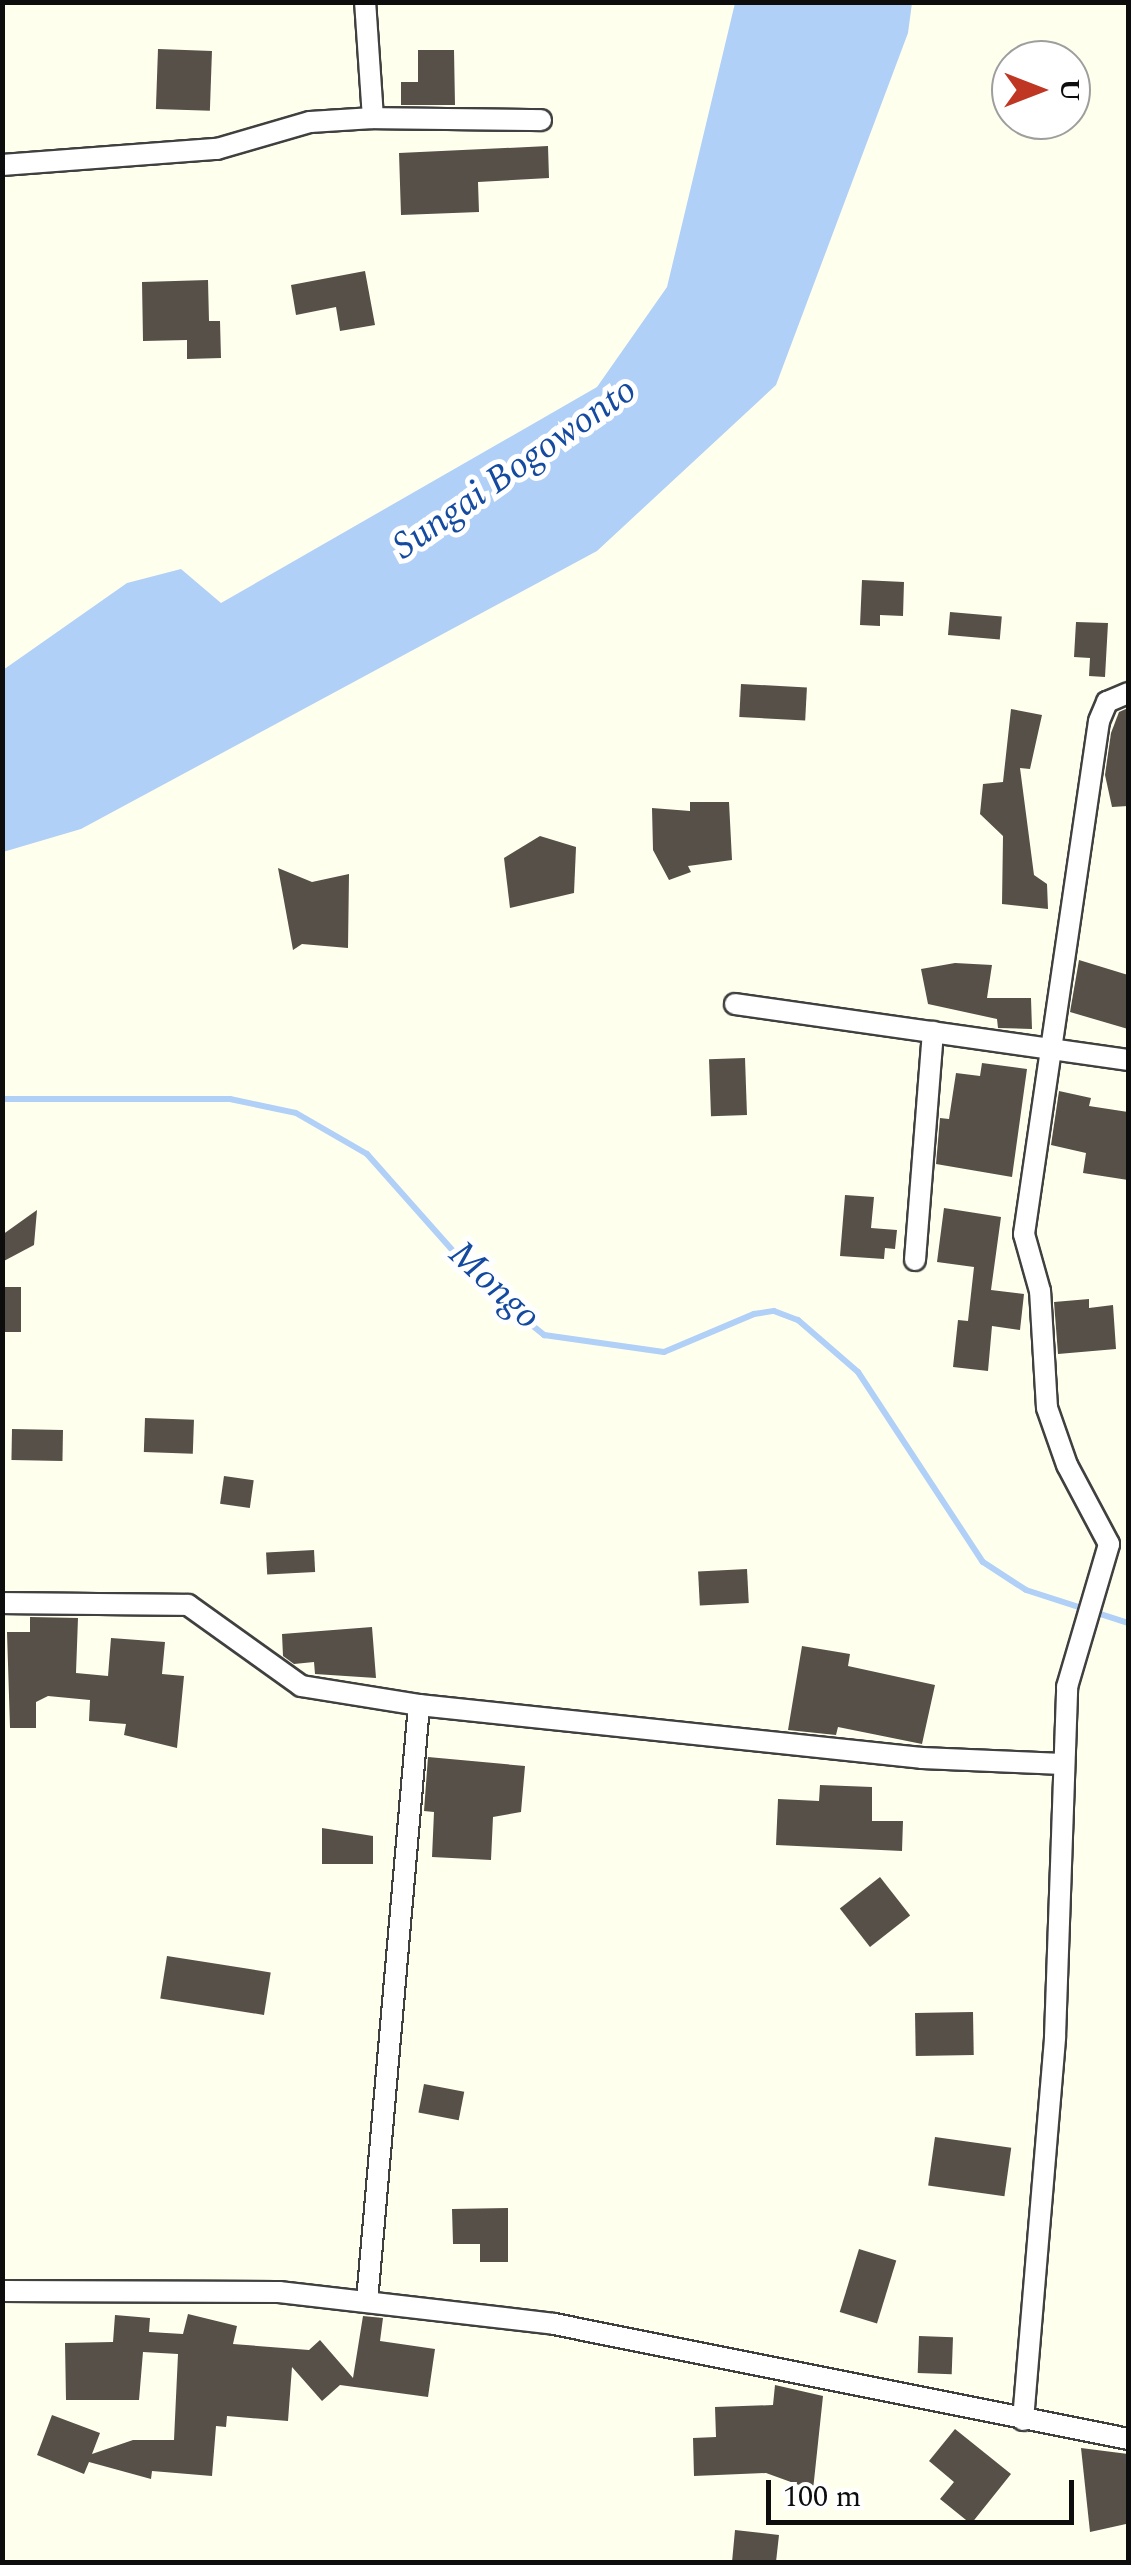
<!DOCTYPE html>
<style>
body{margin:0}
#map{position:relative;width:1131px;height:2565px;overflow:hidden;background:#ffffed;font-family:Spectral,serif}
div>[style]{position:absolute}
.water>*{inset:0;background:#b1d0f7}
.stream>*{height:6px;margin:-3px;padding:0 3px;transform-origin:3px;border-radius:3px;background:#b1d0f7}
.building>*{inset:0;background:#565049;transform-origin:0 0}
.roads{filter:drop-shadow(2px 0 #404040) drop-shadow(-2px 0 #404040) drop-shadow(0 2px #404040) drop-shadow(0 -2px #404040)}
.minor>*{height:20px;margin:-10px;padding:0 10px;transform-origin:10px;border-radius:10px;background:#fff}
span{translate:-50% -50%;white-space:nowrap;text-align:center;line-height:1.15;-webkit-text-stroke:10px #fff;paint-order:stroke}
.water-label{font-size:38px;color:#144aa0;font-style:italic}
.frame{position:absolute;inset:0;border:5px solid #0d0d0d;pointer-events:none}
.north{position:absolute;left:991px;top:40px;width:100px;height:100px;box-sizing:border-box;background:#fff;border:2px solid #9e9e9e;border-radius:50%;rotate:90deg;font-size:28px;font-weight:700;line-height:40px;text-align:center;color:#0d0d0d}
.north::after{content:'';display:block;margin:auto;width:35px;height:45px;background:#bf3723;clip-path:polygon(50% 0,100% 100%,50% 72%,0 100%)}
.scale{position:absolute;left:766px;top:2480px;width:308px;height:45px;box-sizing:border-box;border:5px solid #0d0d0d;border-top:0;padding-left:12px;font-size:30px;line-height:35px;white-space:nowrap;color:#0d0d0d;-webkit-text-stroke:8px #fff;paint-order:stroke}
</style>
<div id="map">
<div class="water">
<div style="clip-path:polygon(735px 3px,912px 3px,908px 33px,776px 385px,597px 551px,81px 829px,3px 852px,3px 670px,127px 583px,181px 569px,221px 603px,597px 387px,667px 287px)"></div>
</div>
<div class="stream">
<div style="left:2px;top:1099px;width:228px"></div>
<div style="left:230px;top:1099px;width:67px;rotate:12deg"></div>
<div style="left:296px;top:1113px;width:82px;rotate:30deg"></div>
<div style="left:367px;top:1154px;width:179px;rotate:48.4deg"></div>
<div style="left:486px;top:1288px;width:75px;rotate:39deg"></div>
<div style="left:544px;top:1335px;width:121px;rotate:8.1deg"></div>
<div style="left:664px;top:1352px;width:98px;rotate:-22.9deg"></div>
<div style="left:754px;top:1314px;width:20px;rotate:-9deg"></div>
<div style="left:774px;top:1311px;width:26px;rotate:21deg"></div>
<div style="left:798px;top:1320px;width:79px;rotate:40.9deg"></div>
<div style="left:858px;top:1372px;width:227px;rotate:56.7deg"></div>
<div style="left:983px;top:1562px;width:51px;rotate:33.1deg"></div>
<div style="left:1026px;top:1590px;width:107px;rotate:17.9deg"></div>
</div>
<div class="building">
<div style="left:158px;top:49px;width:54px;height:60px;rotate:2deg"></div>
<div style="clip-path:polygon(418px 50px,454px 50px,455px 105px,401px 105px,401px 82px,418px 82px)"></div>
<div style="clip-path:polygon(548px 146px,549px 178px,478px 182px,479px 212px,401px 215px,399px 153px)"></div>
<div style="clip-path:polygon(365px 271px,375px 325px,340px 331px,336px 307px,296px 315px,291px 285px)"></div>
<div style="clip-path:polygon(208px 280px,209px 321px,220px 321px,221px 358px,187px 359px,187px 340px,143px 341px,142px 282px)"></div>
<div style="clip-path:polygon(862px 580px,904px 582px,903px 616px,880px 615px,880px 626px,860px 625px)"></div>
<div style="left:950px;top:612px;width:52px;height:23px;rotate:5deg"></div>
<div style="clip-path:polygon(1076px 622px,1108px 623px,1105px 677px,1089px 676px,1090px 658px,1074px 657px)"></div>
<div style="left:741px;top:684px;width:66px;height:33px;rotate:3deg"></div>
<div style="clip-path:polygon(1128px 708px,1128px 806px,1112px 807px,1105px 775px,1111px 733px,1119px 712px)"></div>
<div style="clip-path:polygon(1011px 709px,1042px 715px,1030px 769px,1020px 768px,1034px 875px,1047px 884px,1048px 909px,1002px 904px,1003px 836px,980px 814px,983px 784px,1003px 782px)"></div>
<div style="clip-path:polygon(690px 802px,729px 802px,732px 860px,688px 866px,691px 872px,669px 880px,653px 850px,652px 808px,690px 811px)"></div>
<div style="clip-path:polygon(540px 836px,576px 847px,574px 893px,510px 908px,504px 858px)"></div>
<div style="clip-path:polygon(278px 868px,312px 882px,349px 874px,348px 948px,302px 944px,293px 950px)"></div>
<div style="clip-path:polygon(1079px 960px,1128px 975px,1128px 1029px,1070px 1012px)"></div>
<div style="clip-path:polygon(955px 963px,992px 965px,987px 998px,1031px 998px,1032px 1029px,998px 1028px,997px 1019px,928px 1004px,921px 969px)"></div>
<div style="left:745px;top:1058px;width:57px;height:36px;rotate:88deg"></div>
<div style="clip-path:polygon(982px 1063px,1027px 1069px,1012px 1177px,936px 1164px,940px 1118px,949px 1119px,956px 1073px,980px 1076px)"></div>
<div style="clip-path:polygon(1059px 1091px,1091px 1098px,1089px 1106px,1128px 1112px,1128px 1180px,1083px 1173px,1086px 1153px,1051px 1145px)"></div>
<div style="clip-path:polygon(845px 1195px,874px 1197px,871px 1228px,897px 1230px,895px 1249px,885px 1248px,884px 1259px,840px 1256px)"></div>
<div style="clip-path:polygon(944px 1208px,1001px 1217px,991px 1290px,1024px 1294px,1020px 1330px,992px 1326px,988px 1371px,953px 1367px,958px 1320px,968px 1321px,974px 1267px,937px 1262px)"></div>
<div style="clip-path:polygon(37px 1210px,34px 1245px,2px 1262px,2px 1235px)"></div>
<div style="left:2px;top:1287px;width:19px;height:45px"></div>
<div style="clip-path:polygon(1089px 1299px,1089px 1308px,1113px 1305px,1116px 1349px,1058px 1354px,1054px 1302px)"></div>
<div style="left:145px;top:1418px;width:49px;height:34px;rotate:2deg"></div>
<div style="left:12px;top:1429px;width:51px;height:31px;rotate:1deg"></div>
<div style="left:224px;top:1476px;width:30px;height:28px;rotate:8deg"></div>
<div style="left:314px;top:1550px;width:22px;height:48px;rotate:87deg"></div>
<div style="left:747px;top:1569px;width:34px;height:49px;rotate:87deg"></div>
<div style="clip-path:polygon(30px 1617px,78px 1618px,76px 1673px,108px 1676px,111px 1638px,165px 1642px,162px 1674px,184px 1676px,177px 1748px,124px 1735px,126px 1724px,89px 1721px,90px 1700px,48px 1696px,36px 1702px,36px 1728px,10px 1728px,7px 1632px,30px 1632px)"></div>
<div style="clip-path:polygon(372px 1627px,376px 1678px,315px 1674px,314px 1662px,294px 1664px,283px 1656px,282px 1634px)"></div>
<div style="clip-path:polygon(802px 1646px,850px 1654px,848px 1666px,935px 1685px,922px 1744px,838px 1727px,836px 1735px,788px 1730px)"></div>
<div style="clip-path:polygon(428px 1757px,525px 1766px,521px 1812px,493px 1817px,491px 1860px,432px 1857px,434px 1812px,424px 1811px)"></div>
<div style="clip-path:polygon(820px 1785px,872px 1787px,872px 1821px,903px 1821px,902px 1851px,776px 1845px,778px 1799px,819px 1801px)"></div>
<div style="clip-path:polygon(322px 1828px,373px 1836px,373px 1864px,322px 1864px)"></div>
<div style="left:880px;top:1877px;width:49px;height:51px;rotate:52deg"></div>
<div style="left:167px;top:1956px;width:105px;height:43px;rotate:9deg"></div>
<div style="left:973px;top:2012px;width:43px;height:58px;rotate:89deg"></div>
<div style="left:424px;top:2084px;width:41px;height:29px;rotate:11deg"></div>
<div style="left:935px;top:2137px;width:77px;height:49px;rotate:8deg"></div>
<div style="clip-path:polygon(508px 2208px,508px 2262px,480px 2262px,480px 2244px,453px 2244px,452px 2209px)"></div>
<div style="left:859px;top:2249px;width:39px;height:66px;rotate:17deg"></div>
<div style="clip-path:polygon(188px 2314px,237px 2326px,233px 2344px,309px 2350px,320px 2340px,353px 2378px,363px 2316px,383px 2318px,380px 2341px,435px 2349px,428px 2397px,340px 2385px,322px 2401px,292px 2367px,288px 2421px,227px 2416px,226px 2427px,216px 2426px,212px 2476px,152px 2471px,151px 2479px,89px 2462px,84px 2474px,37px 2455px,52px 2415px,100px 2433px,92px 2454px,133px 2440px,174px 2440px,178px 2354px,143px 2352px,139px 2400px,66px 2400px,65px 2343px,113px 2342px,115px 2315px,150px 2318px,149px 2332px,183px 2334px)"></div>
<div style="left:919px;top:2336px;width:34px;height:37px;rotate:2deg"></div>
<div style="clip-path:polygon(775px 2385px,823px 2396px,813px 2490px,766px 2473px,694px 2476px,693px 2438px,716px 2437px,715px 2407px,773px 2405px)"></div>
<div style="clip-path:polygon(955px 2429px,1011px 2474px,971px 2524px,940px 2499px,954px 2482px,929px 2461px)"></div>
<div style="clip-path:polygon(1081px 2448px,1128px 2454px,1126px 2524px,1090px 2532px)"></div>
<div style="clip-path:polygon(735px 2530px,779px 2535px,776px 2562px,732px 2562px)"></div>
</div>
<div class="roads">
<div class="minor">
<div style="left:373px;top:118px;width:168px;rotate:0.7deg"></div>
<div style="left:2px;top:165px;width:216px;rotate:-4.3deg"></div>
<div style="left:217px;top:149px;width:97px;rotate:-16.2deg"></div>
<div style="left:310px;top:122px;width:63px;rotate:-3.6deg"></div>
<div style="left:373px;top:118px;width:116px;rotate:-93.9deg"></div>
<div style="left:735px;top:1004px;width:397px;rotate:8.1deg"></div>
<div style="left:915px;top:1260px;width:229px;rotate:-85.5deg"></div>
<div style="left:2px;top:1603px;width:186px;rotate:0.6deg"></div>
<div style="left:188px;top:1605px;width:139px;rotate:35.6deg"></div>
<div style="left:301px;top:1686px;width:120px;rotate:9.1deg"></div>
<div style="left:419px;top:1705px;width:506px;rotate:6.01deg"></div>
<div style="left:922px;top:1758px;width:141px;rotate:2.4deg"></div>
<div style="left:2px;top:2291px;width:277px;rotate:0.2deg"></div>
<div style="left:279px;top:2292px;width:277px;rotate:6.6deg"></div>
<div style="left:554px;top:2324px;width:585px;rotate:11.33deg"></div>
<div style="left:367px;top:2301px;width:598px;rotate:-85.01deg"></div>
<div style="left:1023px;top:2420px;width:384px;rotate:-85.2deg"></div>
<div style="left:1055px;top:2037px;width:350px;rotate:-88deg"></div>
<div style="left:1067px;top:1687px;width:149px;rotate:-73.6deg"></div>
<div style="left:1109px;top:1544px;width:89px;rotate:-118deg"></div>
<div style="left:1067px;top:1465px;width:60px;rotate:-109.3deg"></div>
<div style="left:1047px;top:1408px;width:117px;rotate:-93.4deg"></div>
<div style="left:1040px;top:1291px;width:59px;rotate:-105.7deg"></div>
<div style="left:1024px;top:1234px;width:518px;rotate:-81.68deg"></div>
<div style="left:1099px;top:721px;width:21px;rotate:-67deg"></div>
<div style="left:1107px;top:702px;width:23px;rotate:-23deg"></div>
</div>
</div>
<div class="water-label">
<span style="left:515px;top:469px;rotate:-35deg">Sungai Bogowonto</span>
<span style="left:494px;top:1286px;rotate:43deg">Mongo</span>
</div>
<div class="frame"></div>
<div class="north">U</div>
<div class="scale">100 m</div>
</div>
